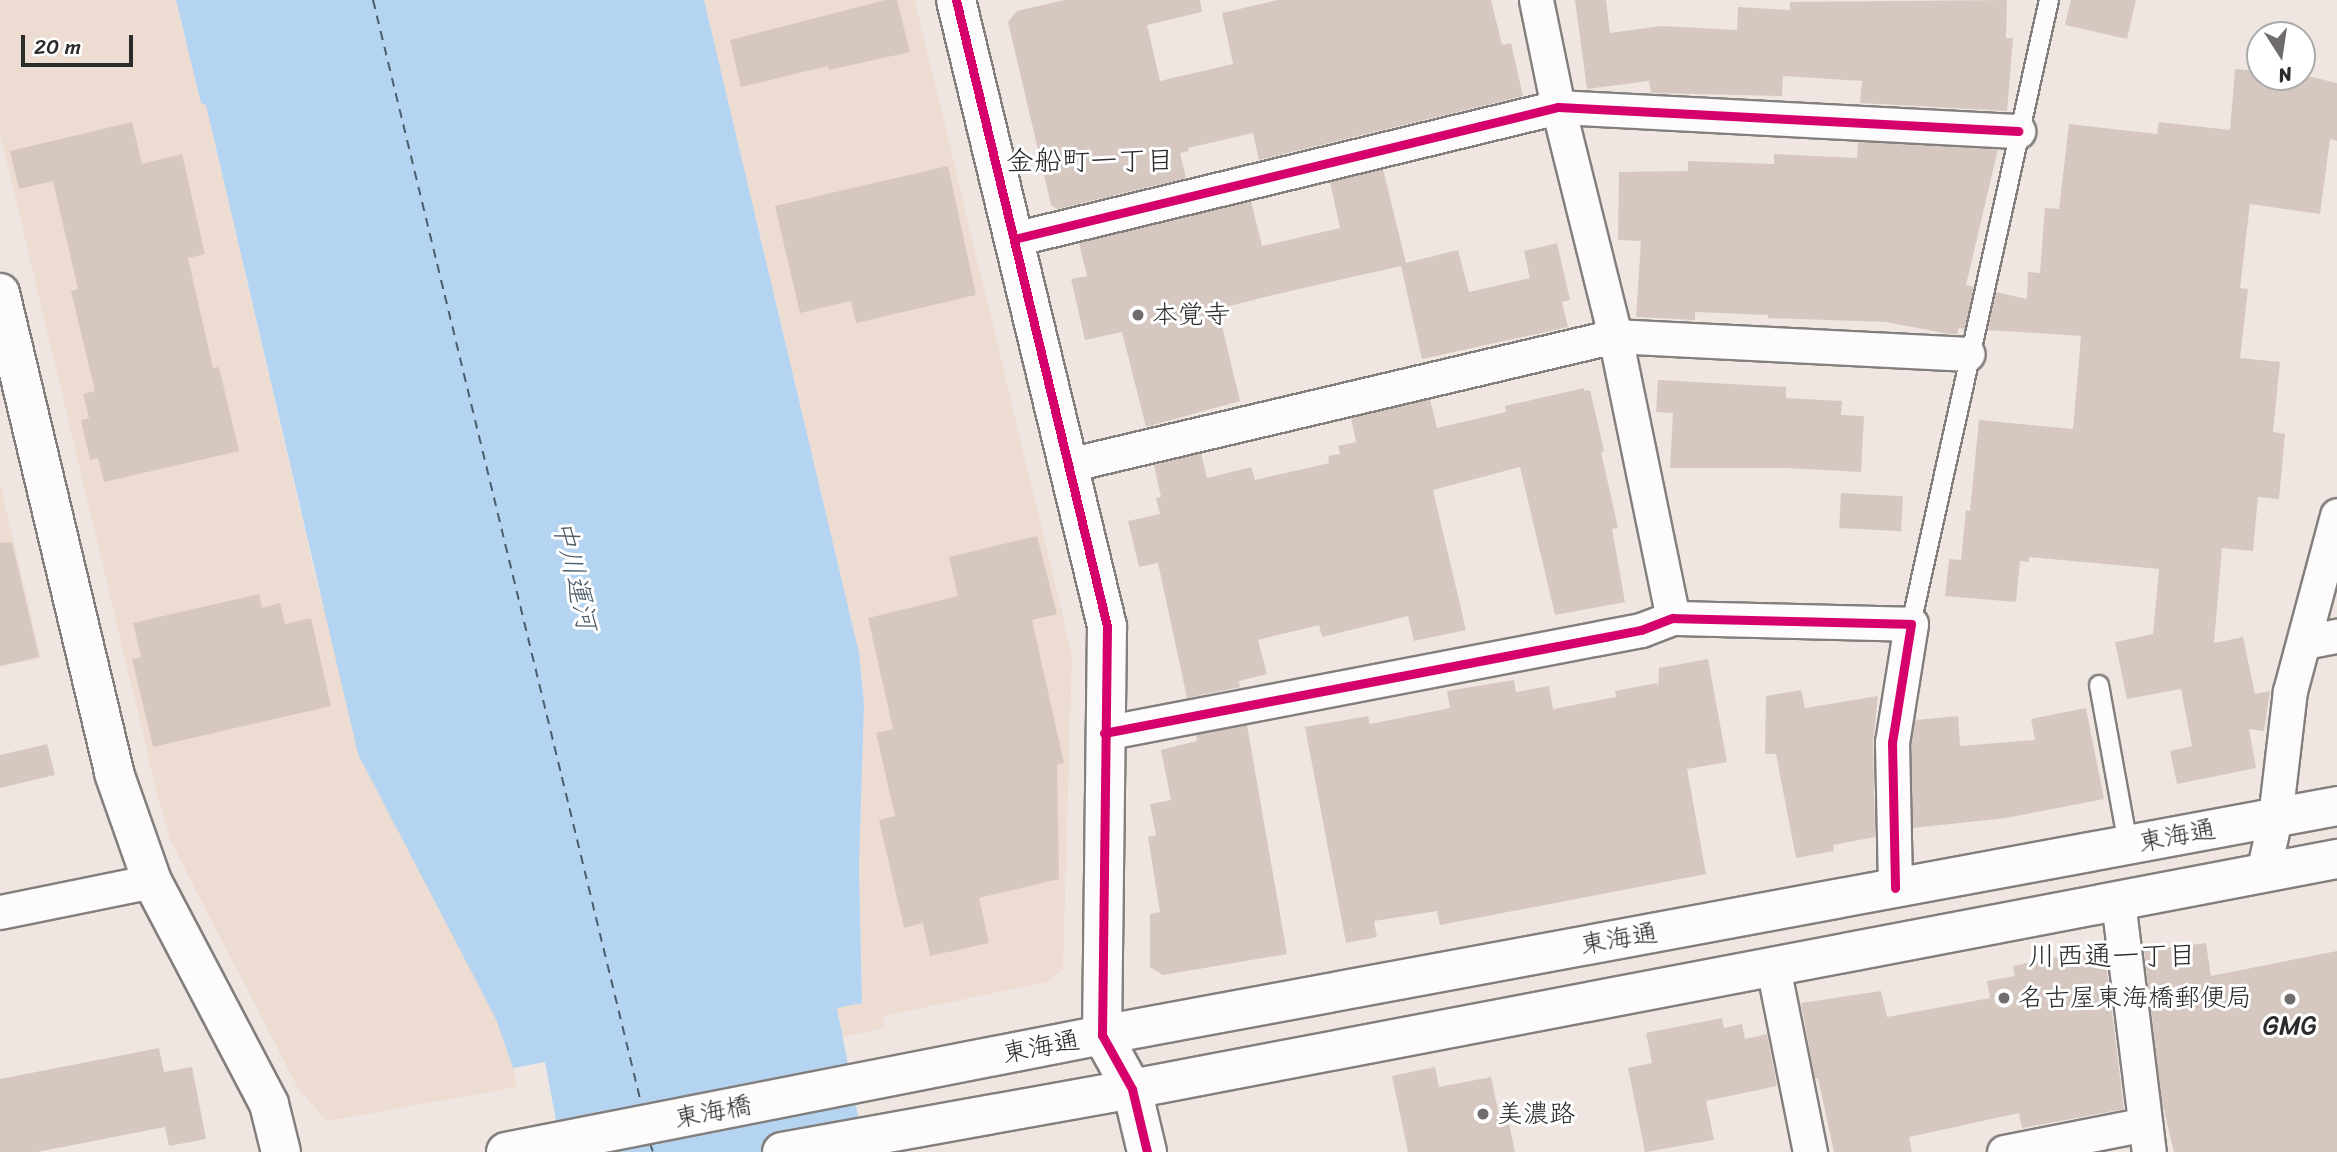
<!DOCTYPE html>
<meta charset="utf-8">
<style>
body{margin:0}
#map{position:relative;width:2337px;height:1152px;overflow:hidden;background:#efe6e2;font-family:Sriracha,"Klee One",sans-serif}
div>[style]{position:absolute}
.built>*{inset:0;background:#eddcd2}
.water>*{inset:0;background:#b5d4f1}
.ferry>*{height:2px;margin-top:-1px;transform-origin:0;background:repeating-linear-gradient(90deg,#4d5c68 0 9px,transparent 0 16px)}
.building>*{inset:0;background:#d6c8c1;transform-origin:0 0}
.roads{filter:drop-shadow(2px 0 #837f7d) drop-shadow(-2px 0 #837f7d) drop-shadow(0 2px #837f7d) drop-shadow(0 -2px #837f7d)}
.lane>*{height:18px;margin:-9px;padding:0 9px;transform-origin:9px;border-radius:9px;background:#fdfbfb}
.street>*{height:33px;margin:-16.5px;padding:0 16.5px;transform-origin:16.5px;border-radius:16.5px;background:#fdfbfb}
.secondary>*{height:38px;margin:-19px;padding:0 19px;transform-origin:19px;border-radius:19px;background:#fdfbfb}
.primary>*{height:38px;margin:-19px;padding:0 19px;transform-origin:19px;border-radius:19px;background:#fdfbfb}
.cycleway>*{height:9px;margin:-4.5px;padding:0 4.5px;transform-origin:4.5px;border-radius:4.5px;background:#d6006c}
.dots>*{width:19px;height:19px;translate:-50% -50%;box-sizing:border-box;border:4px solid #fff;border-radius:50%}
span{translate:-50% -50%;white-space:nowrap;text-align:center;line-height:1.15;-webkit-text-stroke:6px #fff;paint-order:stroke}
.poi-label{font-size:26px;color:#2b2b2b}
.left{translate:0 -50%;text-align:left}
.street-label{font-size:26px;color:#2b2b2b}
.neighbourhood-label{font-size:28px;color:#2b2b2b}
.water-label{font-size:28px;color:#4d5c68;font-style:italic}
.north{position:absolute;left:2246px;top:21px;width:70px;height:70px;box-sizing:border-box;background:#fff;border:2px solid #aaa;border-radius:50%;rotate:168deg;font-size:19px;font-weight:700;line-height:28px;text-align:center;color:#2b2b2b}
.north::after{content:'';display:block;margin:auto;width:24px;height:32px;background:#706c6b;clip-path:polygon(50% 0,100% 100%,50% 72%,0 100%)}
.scale{position:absolute;left:21px;top:35px;width:112px;height:32px;box-sizing:border-box;border:4px solid #2b2b2b;border-top:0;padding-left:9px;font-size:21px;line-height:24px;white-space:nowrap;color:#2b2b2b;-webkit-text-stroke:5px #fff;paint-order:stroke}
</style>
<div id="map">
<div class="built">
<div style="clip-path:polygon(0 0,176px 0,201px 103px,206px 105px,319px 592px,510px 1051px,517px 1087px,327px 1121px,299px 1090px,189px 877px,170px 839px,159px 802px,0 133px)"></div>
<div style="clip-path:polygon(704px 0,915px 0,1072px 655px,1063px 969px,1047px 982px,883px 1016px,885px 1028px,843px 1037px,837px 1008px,862px 1002px,859px 866px,864px 704px,859px 653px)"></div>
<div style="clip-path:polygon(0 483px,41px 658px,0 667px)"></div>
</div>
<div class="water">
<div style="clip-path:polygon(176px 0,704px 0,859px 653px,864px 704px,859px 866px,862px 1003px,837px 1008px,865px 1152px,562px 1152px,545px 1062px,513px 1068px,496px 1019px,358px 754px,206px 105px,201px 103px)"></div>
</div>
<div class="ferry">
<div style="left:373px;top:0;width:1139px;rotate:76.34deg"></div>
<div style="left:650px;top:1143px;width:9px;rotate:72deg"></div>
</div>
<div class="building">
<div style="clip-path:polygon(886px 0,897px 0,910px 52px,829px 70px,828px 66px,741px 87px,730px 40px)"></div>
<div style="clip-path:polygon(1064px 0,1200px 0,1202px 12px,1147px 25px,1160px 81px,1233px 64px,1222px 13px,1278px 0,1491px 0,1502px 45px,1511px 43px,1523px 96px,1259px 160px,1253px 133px,1188px 148px,1189px 151px,1180px 153px,1186px 178px,1057px 209px,1051px 205px,1008px 22px,1017px 11px)"></div>
<div style="clip-path:polygon(1575px 0,1606px 0,1610px 33px,1661px 26px,1737px 30px,1738px 7px,1790px 10px,1790px 2px,2007px 0,2006px 38px,2013px 38px,2007px 111px,1860px 103px,1862px 81px,1783px 76px,1782px 96px,1651px 93px,1649px 81px,1587px 89px)"></div>
<div style="clip-path:polygon(2071px 0,2136px 0,2127px 39px,2065px 25px)"></div>
<div style="clip-path:polygon(2235px 69px,2260px 71px,2260px 77px,2303px 75px,2337px 83px,2337px 141px,2330px 139px,2320px 214px,2250px 204px,2240px 288px,2248px 289px,2240px 358px,2280px 362px,2273px 432px,2285px 434px,2279px 499px,2258px 497px,2253px 551px,2222px 548px,2214px 643px,2243px 637px,2255px 694px,2270px 691px,2264px 731px,2249px 729px,2256px 768px,2177px 784px,2170px 751px,2192px 746px,2181px 689px,2127px 699px,2115px 642px,2153px 634px,2159px 569px,2029px 557px,2029px 562px,2020px 561px,2016px 602px,1945px 596px,1949px 559px,1961px 560px,1966px 510px,1970px 511px,1979px 420px,2073px 429px,2081px 336px,1988px 330px,1996px 292px,2027px 299px,2028px 272px,2040px 273px,2045px 208px,2059px 209px,2069px 124px,2157px 134px,2159px 122px,2230px 130px)"></div>
<div style="clip-path:polygon(132px 122px,142px 164px,182px 154px,205px 254px,188px 258px,213px 368px,219px 367px,239px 451px,104px 482px,98px 458px,90px 460px,81px 420px,89px 418px,83px 394px,95px 391px,71px 291px,78px 289px,53px 181px,19px 189px,10px 151px)"></div>
<div style="clip-path:polygon(1858px 142px,1998px 149px,1966px 285px,1974px 287px,1965px 329px,1959px 328px,1957px 334px,1949px 334px,1886px 322px,1768px 318px,1768px 315px,1695px 312px,1695px 320px,1636px 317px,1641px 241px,1618px 240px,1619px 172px,1688px 171px,1688px 161px,1774px 164px,1774px 154px,1857px 158px)"></div>
<div style="clip-path:polygon(948px 166px,976px 295px,856px 323px,851px 301px,800px 313px,775px 206px)"></div>
<div style="clip-path:polygon(1383px 169px,1406px 263px,1458px 250px,1469px 292px,1530px 278px,1524px 251px,1557px 243px,1570px 300px,1562px 302px,1568px 327px,1422px 359px,1401px 266px,1273px 295px,1218px 309px,1240px 401px,1146px 427px,1122px 332px,1085px 340px,1071px 279px,1087px 276px,1079px 243px,1251px 201px,1262px 246px,1340px 228px,1330px 182px)"></div>
<div style="clip-path:polygon(1658px 380px,1786px 387px,1786px 398px,1842px 401px,1841px 415px,1864px 416px,1861px 472px,1784px 468px,1670px 468px,1673px 413px,1656px 412px)"></div>
<div style="clip-path:polygon(1584px 388px,1584px 391px,1590px 390px,1604px 451px,1601px 452px,1618px 528px,1612px 529px,1625px 602px,1555px 615px,1520px 467px,1433px 490px,1466px 630px,1414px 641px,1408px 616px,1322px 637px,1319px 625px,1258px 640px,1267px 674px,1239px 681px,1240px 687px,1187px 698px,1158px 563px,1139px 567px,1128px 521px,1160px 514px,1156px 498px,1161px 497px,1154px 465px,1201px 453px,1207px 478px,1251px 467px,1255px 480px,1329px 463px,1328px 456px,1340px 454px,1338px 446px,1356px 442px,1351px 418px,1430px 399px,1437px 428px,1506px 412px,1505px 406px)"></div>
<div style="left:1841px;top:493px;width:62px;height:35px;rotate:3deg"></div>
<div style="clip-path:polygon(1037px 536px,1057px 614px,1032px 620px,1064px 763px,1057px 765px,1059px 879px,979px 898px,989px 943px,930px 956px,923px 923px,904px 928px,879px 820px,895px 816px,876px 733px,893px 729px,868px 618px,958px 596px,949px 557px)"></div>
<div style="clip-path:polygon(12px 542px,39px 657px,0 666px,0 543px)"></div>
<div style="clip-path:polygon(259px 594px,262px 608px,280px 603px,285px 624px,311px 618px,331px 706px,153px 747px,132px 659px,141px 657px,133px 623px)"></div>
<div style="clip-path:polygon(1708px 659px,1727px 762px,1687px 769px,1706px 874px,1440px 925px,1437px 911px,1374px 921px,1377px 937px,1346px 943px,1305px 727px,1368px 716px,1370px 724px,1450px 708px,1447px 691px,1514px 680px,1516px 692px,1549px 686px,1553px 709px,1616px 697px,1615px 691px,1657px 683px,1658px 688px,1659px 668px)"></div>
<div style="clip-path:polygon(1801px 690px,1805px 708px,1878px 696px,1873px 742px,1875px 837px,1833px 845px,1834px 851px,1796px 858px,1776px 754px,1765px 754px,1766px 696px)"></div>
<div style="clip-path:polygon(2086px 708px,2104px 799px,2006px 818px,1913px 828px,1911px 743px,1915px 720px,1958px 716px,1960px 746px,2035px 740px,2031px 719px)"></div>
<div style="clip-path:polygon(1247px 725px,1287px 954px,1163px 975px,1150px 967px,1150px 914px,1160px 912px,1148px 837px,1156px 835px,1150px 804px,1171px 800px,1161px 750px,1197px 741px,1196px 735px)"></div>
<div style="clip-path:polygon(47px 744px,55px 775px,0 788px,0 755px)"></div>
<div style="clip-path:polygon(2206px 943px,2211px 976px,2337px 951px,2337px 1152px,2174px 1152px,2162px 1102px,2144px 951px)"></div>
<div style="clip-path:polygon(2104px 947px,2124px 1109px,2022px 1128px,2019px 1113px,1909px 1137px,1912px 1152px,1834px 1152px,1818px 1078px,1815px 1079px,1801px 1003px,1881px 991px,1887px 1017px,1990px 998px,1987px 981px,2015px 976px,2013px 966px)"></div>
<div style="clip-path:polygon(1722px 1018px,1724px 1028px,1742px 1024px,1745px 1039px,1767px 1034px,1777px 1086px,1706px 1101px,1714px 1140px,1645px 1152px,1628px 1068px,1652px 1063px,1646px 1033px)"></div>
<div style="clip-path:polygon(159px 1048px,164px 1072px,192px 1067px,206px 1139px,169px 1146px,165px 1127px,37px 1152px,0 1152px,0 1079px)"></div>
<div style="clip-path:polygon(1435px 1067px,1439px 1087px,1491px 1077px,1499px 1115px,1507px 1114px,1515px 1152px,1408px 1152px,1392px 1076px)"></div>
</div>
<div class="roads">
<div class="lane">
<div style="left:1911px;top:624px;width:639px;rotate:-77.53deg"></div>
<div style="left:2099px;top:685px;width:163px;rotate:79.7deg"></div>
</div>
<div class="street">
<div style="left:1536px;top:0;width:109px;rotate:78.4deg"></div>
<div style="left:1558px;top:107px;width:236px;rotate:76deg"></div>
<div style="left:1615px;top:336px;width:288px;rotate:78.4deg"></div>
<div style="left:1014px;top:239px;width:560px;rotate:-13.64deg"></div>
<div style="left:1558px;top:107px;width:461px;rotate:3deg"></div>
<div style="left:1068px;top:465px;width:562px;rotate:-13.27deg"></div>
<div style="left:1615px;top:336px;width:353px;rotate:2.9deg"></div>
<div style="left:2305px;top:642px;width:33px;rotate:-11deg"></div>
<div style="left:1104px;top:733px;width:547px;rotate:-10.86deg"></div>
<div style="left:1641px;top:630px;width:34px;rotate:-21deg"></div>
<div style="left:1673px;top:618px;width:238px;rotate:1.4deg"></div>
<div style="left:1911px;top:624px;width:120px;rotate:99.1deg"></div>
<div style="left:1892px;top:742px;width:146px;rotate:88.8deg"></div>
<div style="left:2263px;top:873px;width:56px;rotate:-77.7deg"></div>
<div style="left:2275px;top:818px;width:128px;rotate:-83.3deg"></div>
<div style="left:2290px;top:691px;width:182px;rotate:-75deg"></div>
<div style="left:2118px;top:901px;width:253px;rotate:83deg"></div>
<div style="left:0;top:912px;width:155px;rotate:-11.5deg"></div>
<div style="left:1773px;top:967px;width:189px;rotate:78.7deg"></div>
<div style="left:2004px;top:1152px;width:144px;rotate:-11.2deg"></div>
</div>
<div class="secondary">
<div style="left:956px;top:0;width:644px;rotate:76.44deg"></div>
<div style="left:1107px;top:626px;width:409px;rotate:90.7deg"></div>
<div style="left:1102px;top:1035px;width:62px;rotate:60.9deg"></div>
<div style="left:1132px;top:1089px;width:65px;rotate:76.6deg"></div>
<div style="left:0;top:293px;width:493px;rotate:76.6deg"></div>
<div style="left:114px;top:773px;width:114px;rotate:70.6deg"></div>
<div style="left:152px;top:881px;width:252px;rotate:62.3deg"></div>
<div style="left:269px;top:1104px;width:49px;rotate:76deg"></div>
</div>
<div class="primary">
<div style="left:506px;top:1152px;width:607px;rotate:-11.11deg"></div>
<div style="left:1102px;top:1035px;width:1256px;rotate:-10.5deg"></div>
<div style="left:782px;top:1152px;width:356px;rotate:-10.2deg"></div>
<div style="left:1132px;top:1089px;width:1227px;rotate:-10.81deg"></div>
</div>
</div>
<div class="cycleway">
<div style="left:956px;top:0;width:644px;rotate:76.44deg"></div>
<div style="left:1107px;top:626px;width:409px;rotate:90.7deg"></div>
<div style="left:1102px;top:1035px;width:62px;rotate:60.9deg"></div>
<div style="left:1132px;top:1089px;width:65px;rotate:76.6deg"></div>
<div style="left:1014px;top:239px;width:560px;rotate:-13.64deg"></div>
<div style="left:1558px;top:107px;width:461px;rotate:3deg"></div>
<div style="left:1104px;top:733px;width:547px;rotate:-10.86deg"></div>
<div style="left:1641px;top:630px;width:34px;rotate:-21deg"></div>
<div style="left:1673px;top:618px;width:238px;rotate:1.4deg"></div>
<div style="left:1911px;top:624px;width:120px;rotate:99.1deg"></div>
<div style="left:1892px;top:742px;width:146px;rotate:88.8deg"></div>
</div>
<div class="dots">
<div style="left:1138px;top:315px;background:#706c6b"></div>
<div style="left:2004px;top:998px;background:#706c6b"></div>
<div style="left:2290px;top:999px;background:#706c6b"></div>
<div style="left:1483px;top:1114px;background:#706c6b"></div>
</div>
<div class="poi-label">
<span class="left" style="left:1152px;top:315px">本覚寺</span>
<span class="left" style="left:2018px;top:998px">名古屋東海橋郵便局</span>
<span style="left:2290px;top:1026px">GMG</span>
<span class="left" style="left:1497px;top:1114px">美濃路</span>
</div>
<div class="street-label">
<span style="left:2177px;top:836px;rotate:-11deg">東海通</span>
<span style="left:1619px;top:939px;rotate:-10deg">東海通</span>
<span style="left:1041px;top:1047px;rotate:-11deg">東海通</span>
<span style="left:713px;top:1112px;rotate:-11deg">東海橋</span>
</div>
<div class="neighbourhood-label">
<span style="left:1090px;top:161px">金船町一丁目</span>
<span style="left:2112px;top:956px">川西通一丁目</span>
</div>
<div class="water-label">
<span style="left:575px;top:575px;rotate:77deg">中川運河</span>
</div>
<div class="north">N</div>
<div class="scale">20 m</div>
</div>
